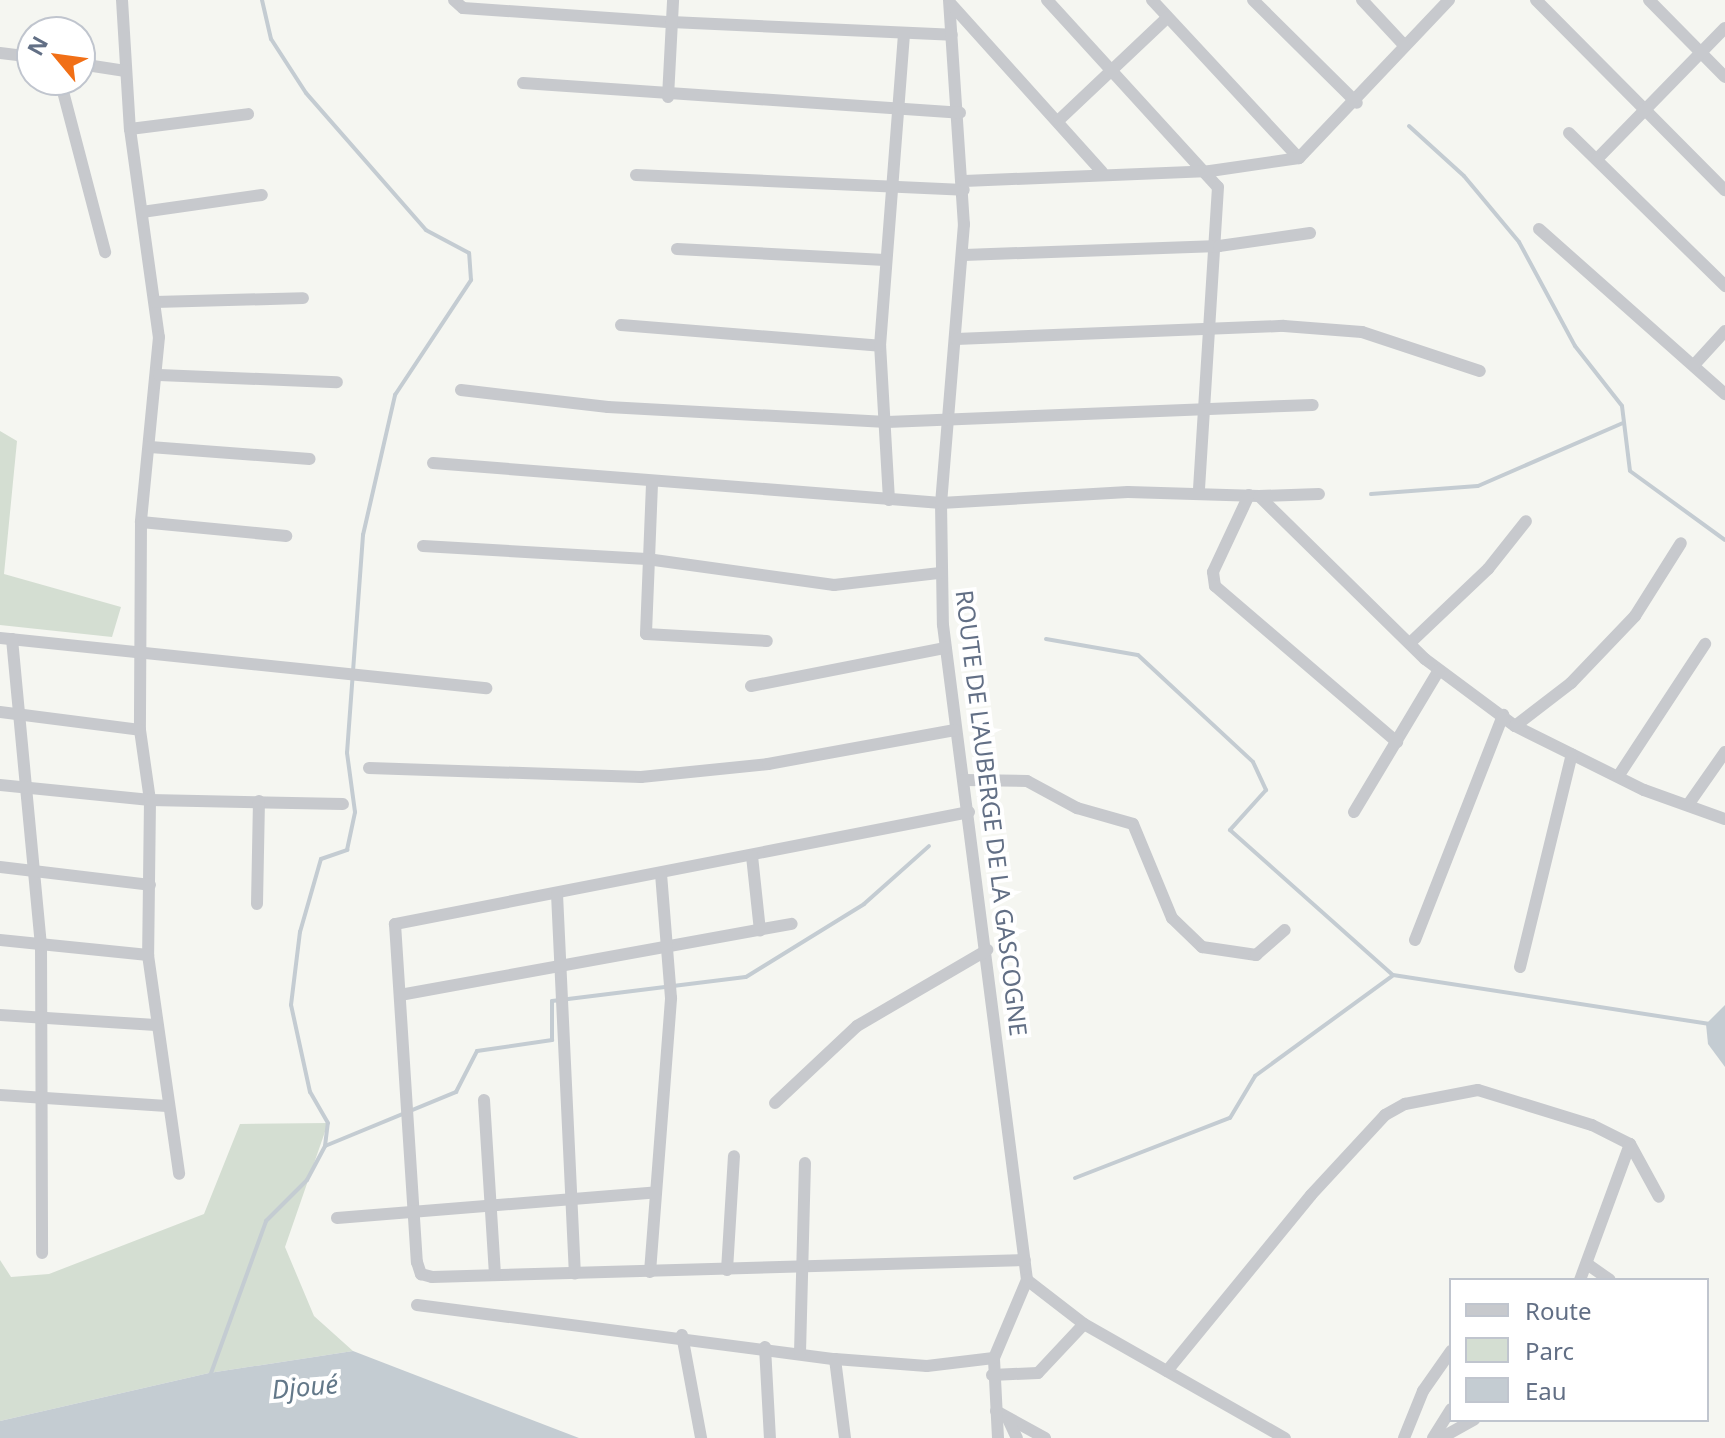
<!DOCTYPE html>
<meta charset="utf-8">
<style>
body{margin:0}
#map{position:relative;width:1725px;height:1438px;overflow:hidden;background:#f5f6f1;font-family:"Noto Sans",sans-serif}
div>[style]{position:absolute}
.green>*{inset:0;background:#d4ded2}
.water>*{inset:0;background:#c4ccd2}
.stream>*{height:4px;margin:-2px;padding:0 2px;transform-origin:2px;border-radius:2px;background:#c4ccd2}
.minor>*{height:12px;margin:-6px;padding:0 6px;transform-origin:6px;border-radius:6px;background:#c7c9cd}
span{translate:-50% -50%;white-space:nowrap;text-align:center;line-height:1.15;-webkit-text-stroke:8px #fff;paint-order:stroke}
.street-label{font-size:24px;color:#626f85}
.water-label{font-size:26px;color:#637889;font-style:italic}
.legend{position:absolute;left:1449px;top:1278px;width:260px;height:144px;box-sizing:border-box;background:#fff;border:2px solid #c0c5ce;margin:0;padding:10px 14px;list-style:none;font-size:24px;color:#626f85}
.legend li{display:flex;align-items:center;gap:16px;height:40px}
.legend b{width:40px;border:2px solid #c0c5ce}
.north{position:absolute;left:16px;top:16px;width:80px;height:80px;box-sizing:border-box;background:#fff;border:2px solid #c0c5ce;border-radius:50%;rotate:299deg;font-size:22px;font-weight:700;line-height:32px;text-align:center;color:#626f85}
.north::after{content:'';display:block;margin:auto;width:28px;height:36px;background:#f16f16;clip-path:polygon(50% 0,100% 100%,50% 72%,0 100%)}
</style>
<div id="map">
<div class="green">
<div style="clip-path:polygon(0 431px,17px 441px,4px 574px,121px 607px,112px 637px,0 625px)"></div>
<div style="clip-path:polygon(328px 1123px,285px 1247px,314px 1316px,353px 1351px,209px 1373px,0 1421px,0 1260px,11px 1277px,49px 1274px,204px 1214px,240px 1124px)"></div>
</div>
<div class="water">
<div style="clip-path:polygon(1725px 1005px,1725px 1067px,1708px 1044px,1706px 1024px)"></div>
<div style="clip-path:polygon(353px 1351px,579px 1438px,0 1438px,0 1421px,209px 1373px)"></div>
</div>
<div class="stream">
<div style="left:1409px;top:126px;width:74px;rotate:42.3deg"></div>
<div style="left:1464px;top:176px;width:86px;rotate:50.2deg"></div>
<div style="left:1519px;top:242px;width:118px;rotate:61.7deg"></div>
<div style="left:1575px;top:346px;width:76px;rotate:51.9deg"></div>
<div style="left:1622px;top:406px;width:65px;rotate:83deg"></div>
<div style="left:1630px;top:471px;width:117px;rotate:36deg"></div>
<div style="left:1371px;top:494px;width:107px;rotate:-4.3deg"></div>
<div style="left:1478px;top:486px;width:158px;rotate:-23.5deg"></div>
<div style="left:1046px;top:639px;width:93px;rotate:9.9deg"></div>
<div style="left:1138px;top:655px;width:157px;rotate:42.9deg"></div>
<div style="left:1253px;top:762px;width:31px;rotate:65deg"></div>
<div style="left:1266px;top:790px;width:54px;rotate:132deg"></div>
<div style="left:1230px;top:830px;width:218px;rotate:41.7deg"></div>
<div style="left:1393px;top:975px;width:319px;rotate:8.8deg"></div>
<div style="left:325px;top:1146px;width:142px;rotate:-22.4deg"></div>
<div style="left:456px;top:1092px;width:46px;rotate:-62.9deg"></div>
<div style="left:477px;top:1051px;width:76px;rotate:-8.3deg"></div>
<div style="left:552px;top:1040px;width:39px;rotate:-90deg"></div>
<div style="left:552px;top:1001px;width:195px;rotate:-7.1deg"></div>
<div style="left:746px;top:977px;width:139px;rotate:-31.7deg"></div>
<div style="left:864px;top:904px;width:87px;rotate:-41.7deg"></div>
<div style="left:1075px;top:1178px;width:166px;rotate:-21.2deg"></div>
<div style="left:1230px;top:1118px;width:49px;rotate:-59.2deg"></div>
<div style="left:1255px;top:1076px;width:170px;rotate:-36.1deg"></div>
<div style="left:210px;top:1376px;width:165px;rotate:-70.1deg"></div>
<div style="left:266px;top:1221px;width:58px;rotate:-45deg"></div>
<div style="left:307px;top:1180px;width:38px;rotate:-62deg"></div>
<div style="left:325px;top:1146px;width:23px;rotate:-83deg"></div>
<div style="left:328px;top:1123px;width:36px;rotate:-120deg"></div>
<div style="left:310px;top:1092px;width:89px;rotate:-102.3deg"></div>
<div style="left:291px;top:1005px;width:74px;rotate:-83deg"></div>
<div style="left:300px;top:932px;width:76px;rotate:-74deg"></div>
<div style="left:321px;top:859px;width:28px;rotate:-19deg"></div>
<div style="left:347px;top:850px;width:39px;rotate:-78deg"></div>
<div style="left:355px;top:812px;width:60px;rotate:-97.7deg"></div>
<div style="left:347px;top:753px;width:219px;rotate:-85.8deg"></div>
<div style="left:363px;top:535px;width:144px;rotate:-77.1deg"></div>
<div style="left:395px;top:395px;width:138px;rotate:-56.5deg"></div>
<div style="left:471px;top:280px;width:27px;rotate:-94deg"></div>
<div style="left:469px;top:253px;width:49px;rotate:-151.9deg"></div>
<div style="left:426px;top:230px;width:182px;rotate:-131.2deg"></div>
<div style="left:306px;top:93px;width:64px;rotate:-122.9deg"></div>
<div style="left:271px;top:39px;width:40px;rotate:-103deg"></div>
</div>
<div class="minor">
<div style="left:122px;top:0;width:129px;rotate:86.5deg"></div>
<div style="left:130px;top:129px;width:210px;rotate:82.1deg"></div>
<div style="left:159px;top:337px;width:186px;rotate:95.6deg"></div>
<div style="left:141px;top:522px;width:208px;rotate:90.3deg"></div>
<div style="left:140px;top:730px;width:71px;rotate:81.9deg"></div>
<div style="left:150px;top:800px;width:155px;rotate:90.7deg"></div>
<div style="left:148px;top:955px;width:221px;rotate:81.9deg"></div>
<div style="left:454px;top:0;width:12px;rotate:42deg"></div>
<div style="left:463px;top:8px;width:208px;rotate:3.9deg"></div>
<div style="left:671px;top:22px;width:281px;rotate:2.6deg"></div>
<div style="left:949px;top:0;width:225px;rotate:86.2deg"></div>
<div style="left:964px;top:224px;width:280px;rotate:94.7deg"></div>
<div style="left:941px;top:503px;width:122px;rotate:89.1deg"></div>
<div style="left:943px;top:625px;width:660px;rotate:82.69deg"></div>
<div style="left:1027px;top:1280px;width:72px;rotate:37.7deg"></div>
<div style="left:1084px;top:1324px;width:231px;rotate:29.6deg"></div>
<div style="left:1047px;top:0;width:253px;rotate:47.6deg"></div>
<div style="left:1218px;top:187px;width:307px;rotate:93.6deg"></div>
<div style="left:1152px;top:0;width:216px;rotate:47.1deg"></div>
<div style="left:1253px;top:0;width:146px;rotate:44.7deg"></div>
<div style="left:1362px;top:0;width:62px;rotate:47deg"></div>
<div style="left:1536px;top:0;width:268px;rotate:45.2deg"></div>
<div style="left:1649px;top:0;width:108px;rotate:45.4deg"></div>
<div style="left:950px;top:3px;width:227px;rotate:48deg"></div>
<div style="left:0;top:53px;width:32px;rotate:7deg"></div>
<div style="left:80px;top:64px;width:46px;rotate:8.8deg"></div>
<div style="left:60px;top:80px;width:178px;rotate:75.3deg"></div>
<div style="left:523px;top:83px;width:438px;rotate:3.9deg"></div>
<div style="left:668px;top:97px;width:97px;rotate:-87deg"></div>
<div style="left:1059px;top:120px;width:149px;rotate:-43.4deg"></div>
<div style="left:130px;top:129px;width:119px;rotate:-7.2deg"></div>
<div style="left:1569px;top:133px;width:219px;rotate:44.4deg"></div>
<div style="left:1597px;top:159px;width:183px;rotate:-45.7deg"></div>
<div style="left:636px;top:175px;width:328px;rotate:2.6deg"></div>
<div style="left:964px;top:181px;width:246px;rotate:-2.3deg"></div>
<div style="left:1210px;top:171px;width:90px;rotate:-8.3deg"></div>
<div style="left:1299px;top:158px;width:218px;rotate:-46.5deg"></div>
<div style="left:142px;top:212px;width:121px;rotate:-8.1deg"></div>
<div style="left:1539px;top:229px;width:249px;rotate:41.6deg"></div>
<div style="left:677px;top:249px;width:208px;rotate:3deg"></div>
<div style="left:964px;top:255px;width:255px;rotate:-2deg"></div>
<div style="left:1219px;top:246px;width:92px;rotate:-8.1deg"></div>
<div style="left:155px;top:302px;width:148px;rotate:-1.5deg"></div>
<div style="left:621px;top:325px;width:260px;rotate:4.6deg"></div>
<div style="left:956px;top:339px;width:328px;rotate:-2.3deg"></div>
<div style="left:1284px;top:326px;width:78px;rotate:4.4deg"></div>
<div style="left:1362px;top:332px;width:124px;rotate:18.3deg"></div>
<div style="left:1694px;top:365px;width:46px;rotate:-47.6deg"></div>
<div style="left:159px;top:375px;width:178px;rotate:2.3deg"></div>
<div style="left:461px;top:390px;width:148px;rotate:6.6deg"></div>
<div style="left:608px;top:407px;width:279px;rotate:3.1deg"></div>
<div style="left:887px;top:422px;width:426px;rotate:-2.3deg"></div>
<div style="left:150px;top:447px;width:160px;rotate:4.3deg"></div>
<div style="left:433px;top:463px;width:510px;rotate:4.5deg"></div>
<div style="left:941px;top:503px;width:187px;rotate:-3.4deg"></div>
<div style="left:1128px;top:492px;width:131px;rotate:1.7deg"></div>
<div style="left:1259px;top:496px;width:233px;rotate:44.5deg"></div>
<div style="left:1425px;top:659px;width:112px;rotate:36.7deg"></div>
<div style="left:1515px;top:726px;width:144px;rotate:26.4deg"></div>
<div style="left:1644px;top:790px;width:86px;rotate:19.7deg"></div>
<div style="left:652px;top:484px;width:150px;rotate:92.3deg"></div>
<div style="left:646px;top:634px;width:121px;rotate:3.3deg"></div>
<div style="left:1249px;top:495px;width:85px;rotate:115.1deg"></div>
<div style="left:1213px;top:572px;width:14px;rotate:82deg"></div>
<div style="left:1215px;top:586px;width:240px;rotate:40.6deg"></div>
<div style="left:1259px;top:496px;width:60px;rotate:-1.9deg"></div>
<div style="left:889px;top:500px;width:154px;rotate:-93.3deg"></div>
<div style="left:880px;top:346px;width:314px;rotate:-85.6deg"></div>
<div style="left:141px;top:522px;width:146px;rotate:5.5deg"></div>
<div style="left:423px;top:546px;width:224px;rotate:3.3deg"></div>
<div style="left:647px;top:559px;width:189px;rotate:7.9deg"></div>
<div style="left:834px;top:585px;width:107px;rotate:-6.5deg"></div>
<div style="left:0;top:638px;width:489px;rotate:5.9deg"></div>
<div style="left:12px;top:639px;width:307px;rotate:84.6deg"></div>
<div style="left:41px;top:945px;width:308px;rotate:89.8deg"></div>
<div style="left:1410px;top:643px;width:108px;rotate:-43.5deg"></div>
<div style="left:1488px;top:569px;width:61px;rotate:-51.6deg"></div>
<div style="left:751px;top:686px;width:198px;rotate:-11.1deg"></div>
<div style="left:0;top:712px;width:141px;rotate:7.3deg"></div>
<div style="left:1515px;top:726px;width:71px;rotate:-37.5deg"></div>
<div style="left:1571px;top:683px;width:93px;rotate:-46.3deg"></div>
<div style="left:1635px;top:616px;width:86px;rotate:-57.8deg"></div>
<div style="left:369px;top:768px;width:272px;rotate:1.9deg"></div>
<div style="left:641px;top:777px;width:128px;rotate:-5.8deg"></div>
<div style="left:768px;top:764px;width:190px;rotate:-10.3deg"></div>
<div style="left:1619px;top:775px;width:157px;rotate:-56.7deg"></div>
<div style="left:964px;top:780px;width:63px;rotate:0.9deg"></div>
<div style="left:1027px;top:781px;width:57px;rotate:28.4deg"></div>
<div style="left:1077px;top:808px;width:58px;rotate:15.9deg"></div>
<div style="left:1133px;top:824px;width:102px;rotate:67.5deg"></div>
<div style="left:1172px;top:918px;width:42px;rotate:44deg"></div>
<div style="left:1202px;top:947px;width:55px;rotate:8.4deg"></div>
<div style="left:1256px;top:955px;width:38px;rotate:-41deg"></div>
<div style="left:0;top:785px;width:151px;rotate:5.7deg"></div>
<div style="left:150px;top:800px;width:193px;rotate:1.2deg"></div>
<div style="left:1690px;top:802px;width:61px;rotate:-55deg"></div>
<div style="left:969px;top:812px;width:585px;rotate:168.96deg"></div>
<div style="left:395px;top:924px;width:339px;rotate:86.3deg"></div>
<div style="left:417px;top:1262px;width:13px;rotate:72deg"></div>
<div style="left:421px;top:1274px;width:11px;rotate:15deg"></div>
<div style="left:432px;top:1277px;width:593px;rotate:-1.64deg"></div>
<div style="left:1354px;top:812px;width:165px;rotate:-59.1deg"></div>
<div style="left:752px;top:856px;width:75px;rotate:83.9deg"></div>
<div style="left:0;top:867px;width:151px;rotate:6.8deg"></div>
<div style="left:557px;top:894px;width:380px;rotate:87.3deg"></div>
<div style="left:257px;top:904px;width:103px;rotate:-88.9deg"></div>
<div style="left:0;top:940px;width:149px;rotate:5.8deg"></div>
<div style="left:1415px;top:940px;width:242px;rotate:-68.6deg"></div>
<div style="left:1520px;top:967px;width:219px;rotate:-76.3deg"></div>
<div style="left:400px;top:995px;width:398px;rotate:-10.3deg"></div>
<div style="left:0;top:1015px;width:156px;rotate:3.7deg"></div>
<div style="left:0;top:1095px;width:167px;rotate:3.8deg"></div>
<div style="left:484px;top:1100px;width:175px;rotate:86.4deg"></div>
<div style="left:775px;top:1103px;width:112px;rotate:-43.2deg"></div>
<div style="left:857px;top:1026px;width:151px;rotate:-30.3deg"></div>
<div style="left:337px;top:1218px;width:315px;rotate:-4.6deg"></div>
<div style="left:1590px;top:1266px;width:24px;rotate:35deg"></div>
<div style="left:727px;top:1270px;width:114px;rotate:-86.5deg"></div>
<div style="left:650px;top:1272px;width:275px;rotate:-85.6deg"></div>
<div style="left:671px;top:998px;width:124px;rotate:-94.6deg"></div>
<div style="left:1580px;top:1280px;width:145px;rotate:-69.8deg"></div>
<div style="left:417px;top:1305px;width:421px;rotate:7.4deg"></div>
<div style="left:835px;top:1359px;width:92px;rotate:4.4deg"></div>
<div style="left:927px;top:1366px;width:67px;rotate:-6.8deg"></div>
<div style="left:682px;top:1335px;width:105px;rotate:79.5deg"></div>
<div style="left:765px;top:1347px;width:91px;rotate:86.9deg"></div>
<div style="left:800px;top:1353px;width:190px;rotate:-88.5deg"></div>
<div style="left:835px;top:1359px;width:80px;rotate:82.8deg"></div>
<div style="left:1167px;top:1371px;width:227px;rotate:-50.7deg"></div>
<div style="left:1311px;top:1195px;width:109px;rotate:-47.2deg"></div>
<div style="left:1385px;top:1115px;width:23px;rotate:-29deg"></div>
<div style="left:1405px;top:1104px;width:74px;rotate:-10.9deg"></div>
<div style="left:1478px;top:1090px;width:119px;rotate:17.1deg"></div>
<div style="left:1592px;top:1125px;width:42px;rotate:26.6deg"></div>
<div style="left:1630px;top:1144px;width:60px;rotate:61.3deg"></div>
<div style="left:992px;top:1375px;width:46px;rotate:-2.5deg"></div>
<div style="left:1038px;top:1373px;width:67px;rotate:-46.8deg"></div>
<div style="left:996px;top:1411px;width:56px;rotate:28.9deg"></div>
<div style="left:1008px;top:1419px;width:21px;rotate:65deg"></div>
<div style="left:998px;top:1438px;width:80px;rotate:-92.9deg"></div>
<div style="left:994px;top:1358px;width:85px;rotate:-67.1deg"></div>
<div style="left:1404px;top:1438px;width:51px;rotate:-68deg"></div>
<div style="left:1423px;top:1391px;width:49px;rotate:-55deg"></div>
<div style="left:1433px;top:1438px;width:34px;rotate:-58deg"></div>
<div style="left:1441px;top:1438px;width:38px;rotate:-29deg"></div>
</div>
<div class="street-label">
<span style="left:992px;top:813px;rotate:83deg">ROUTE DE L'AUBERGE DE LA GASCOGNE</span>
</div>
<div class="water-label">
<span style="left:305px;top:1387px;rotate:-5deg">Djoué</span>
</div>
<ul class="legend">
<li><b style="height:10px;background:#c7c9cd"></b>Route</li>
<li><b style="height:22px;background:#d4ded2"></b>Parc</li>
<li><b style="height:22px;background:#c4ccd2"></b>Eau</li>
</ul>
<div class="north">N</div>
</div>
